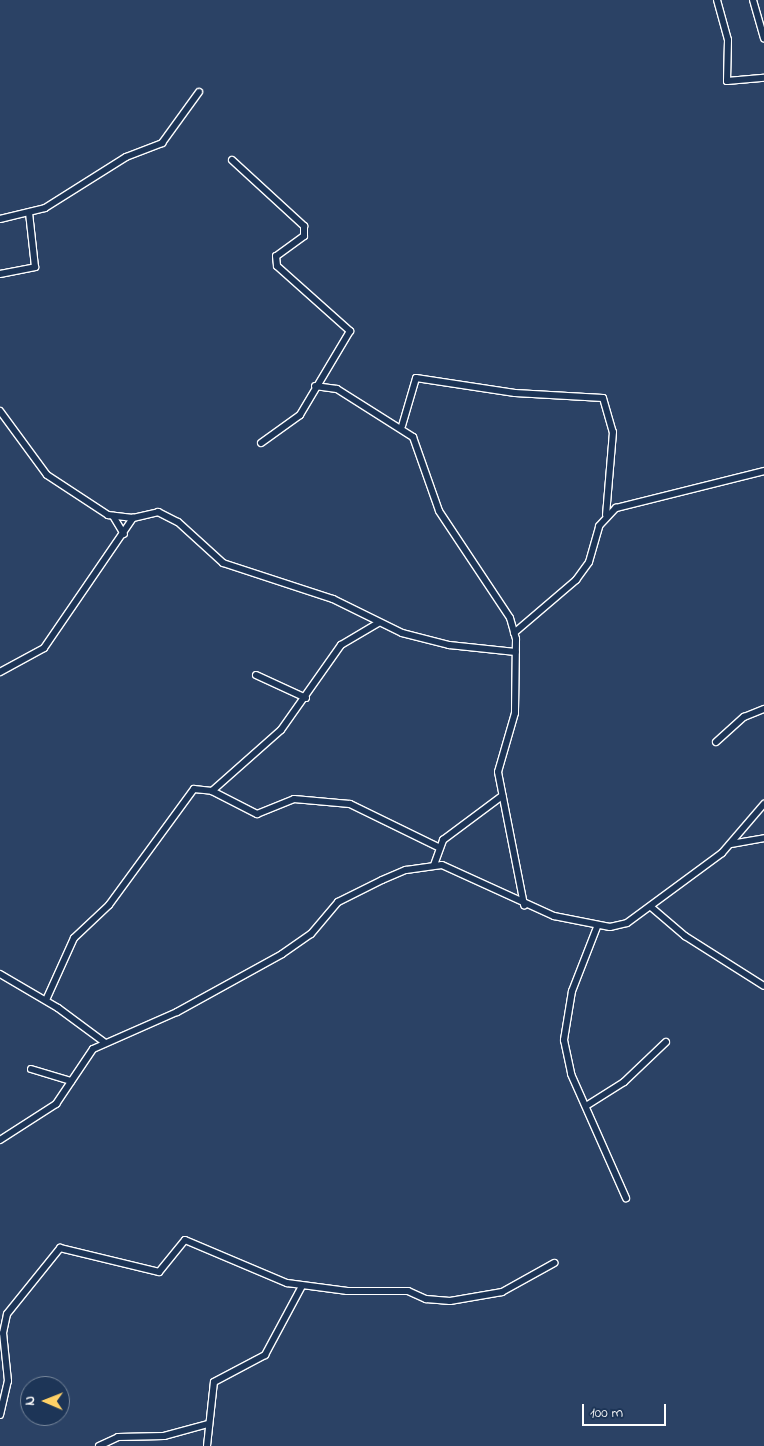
<!DOCTYPE html>
<style>
body{margin:0}
#map{position:relative;width:764px;height:1446px;overflow:hidden;background:#2b4265;font-family:"Indie Flower",sans-serif}
div>[style]{position:absolute}
.roads{filter:drop-shadow(1px 0 #fff) drop-shadow(-1px 0 #fff) drop-shadow(0 1px #fff) drop-shadow(0 -1px #fff)}
.street>*{height:6px;margin:-3px;padding:0 3px;transform-origin:3px;border-radius:3px;background:#1d3557}
span{translate:-50% -50%;white-space:nowrap;text-align:center;line-height:1.15;-webkit-text-stroke:4px #1d3557;paint-order:stroke}
.north{position:absolute;left:20px;top:1376px;width:50px;height:50px;box-sizing:border-box;background:#1d3557;border:1px solid #77869a;border-radius:50%;rotate:271deg;font-size:14px;font-weight:700;line-height:20px;text-align:center;color:#fff}
.north::after{content:'';display:block;margin:auto;width:18px;height:22px;background:#ffd166;clip-path:polygon(50% 0,100% 100%,50% 72%,0 100%)}
.scale{position:absolute;left:582px;top:1404px;width:84px;height:22px;box-sizing:border-box;border:2px solid #fff;border-top:0;padding-left:6px;font-size:15px;line-height:18px;white-space:nowrap;color:#fff;-webkit-text-stroke:4px #1d3557;paint-order:stroke}
</style>
<div id="map">
<div class="roads">
<div class="street">
<div style="left:717px;top:0;width:41px;rotate:74.6deg"></div>
<div style="left:728px;top:40px;width:41px;rotate:91.4deg"></div>
<div style="left:727px;top:81px;width:37px;rotate:-5deg"></div>
<div style="left:753px;top:0;width:40px;rotate:74deg"></div>
<div style="left:232px;top:160px;width:98px;rotate:42.5deg"></div>
<div style="left:304px;top:226px;width:10px;rotate:90deg"></div>
<div style="left:304px;top:236px;width:34px;rotate:144deg"></div>
<div style="left:276px;top:256px;width:10px;rotate:84deg"></div>
<div style="left:277px;top:266px;width:98px;rotate:41.7deg"></div>
<div style="left:350px;top:331px;width:98px;rotate:120.8deg"></div>
<div style="left:300px;top:415px;width:48px;rotate:144.3deg"></div>
<div style="left:0;top:219px;width:46px;rotate:-13.7deg"></div>
<div style="left:45px;top:208px;width:96px;rotate:-32.2deg"></div>
<div style="left:126px;top:157px;width:39px;rotate:-21deg"></div>
<div style="left:162px;top:143px;width:63px;rotate:-54deg"></div>
<div style="left:0;top:274px;width:36px;rotate:-11deg"></div>
<div style="left:35px;top:267px;width:54px;rotate:-96.3deg"></div>
<div style="left:315px;top:386px;width:22px;rotate:8deg"></div>
<div style="left:337px;top:389px;width:90px;rotate:32.3deg"></div>
<div style="left:413px;top:437px;width:78px;rotate:70.6deg"></div>
<div style="left:439px;top:511px;width:128px;rotate:56.4deg"></div>
<div style="left:510px;top:618px;width:22px;rotate:74deg"></div>
<div style="left:516px;top:639px;width:74px;rotate:90.8deg"></div>
<div style="left:515px;top:713px;width:61px;rotate:106.1deg"></div>
<div style="left:498px;top:772px;width:136px;rotate:78.9deg"></div>
<div style="left:0;top:411px;width:79px;rotate:53.7deg"></div>
<div style="left:47px;top:475px;width:73px;rotate:33.3deg"></div>
<div style="left:108px;top:515px;width:25px;rotate:7deg"></div>
<div style="left:133px;top:518px;width:26px;rotate:-13deg"></div>
<div style="left:158px;top:512px;width:22px;rotate:27deg"></div>
<div style="left:178px;top:522px;width:61px;rotate:42.3deg"></div>
<div style="left:223px;top:563px;width:116px;rotate:18.1deg"></div>
<div style="left:333px;top:599px;width:77px;rotate:26.2deg"></div>
<div style="left:402px;top:633px;width:49px;rotate:14.3deg"></div>
<div style="left:449px;top:645px;width:67px;rotate:6deg"></div>
<div style="left:402px;top:426px;width:50px;rotate:-73.7deg"></div>
<div style="left:416px;top:378px;width:100px;rotate:8.6deg"></div>
<div style="left:515px;top:393px;width:88px;rotate:3.3deg"></div>
<div style="left:603px;top:398px;width:35px;rotate:74deg"></div>
<div style="left:613px;top:432px;width:83px;rotate:94.8deg"></div>
<div style="left:113px;top:516px;width:21px;rotate:59deg"></div>
<div style="left:514px;top:633px;width:82px;rotate:-40.5deg"></div>
<div style="left:576px;top:580px;width:22px;rotate:-54deg"></div>
<div style="left:589px;top:562px;width:37px;rotate:-74deg"></div>
<div style="left:599px;top:526px;width:25px;rotate:-47deg"></div>
<div style="left:616px;top:508px;width:153px;rotate:-14deg"></div>
<div style="left:0;top:672px;width:50px;rotate:-28.6deg"></div>
<div style="left:44px;top:648px;width:158px;rotate:-55.6deg"></div>
<div style="left:256px;top:675px;width:55px;rotate:24.7deg"></div>
<div style="left:716px;top:742px;width:38px;rotate:-42deg"></div>
<div style="left:744px;top:717px;width:22px;rotate:-22deg"></div>
<div style="left:212px;top:791px;width:92px;rotate:-41.5deg"></div>
<div style="left:281px;top:730px;width:104px;rotate:-54.8deg"></div>
<div style="left:341px;top:645px;width:43px;rotate:-30.7deg"></div>
<div style="left:731px;top:844px;width:34px;rotate:-10deg"></div>
<div style="left:434px;top:865px;width:27px;rotate:-70deg"></div>
<div style="left:443px;top:840px;width:74px;rotate:-36.7deg"></div>
<div style="left:651px;top:907px;width:45px;rotate:40.5deg"></div>
<div style="left:685px;top:936px;width:93px;rotate:32.3deg"></div>
<div style="left:597px;top:927px;width:69px;rotate:111.3deg"></div>
<div style="left:572px;top:991px;width:50px;rotate:99.3deg"></div>
<div style="left:564px;top:1040px;width:35px;rotate:78deg"></div>
<div style="left:571px;top:1074px;width:136px;rotate:66.1deg"></div>
<div style="left:0;top:974px;width:67px;rotate:30.4deg"></div>
<div style="left:58px;top:1008px;width:57px;rotate:36.5deg"></div>
<div style="left:46px;top:1000px;width:68px;rotate:-65.7deg"></div>
<div style="left:74px;top:938px;width:48px;rotate:-43.3deg"></div>
<div style="left:109px;top:905px;width:144px;rotate:-53.8deg"></div>
<div style="left:194px;top:789px;width:18px;rotate:6deg"></div>
<div style="left:212px;top:791px;width:51px;rotate:27.1deg"></div>
<div style="left:257px;top:814px;width:40px;rotate:-22deg"></div>
<div style="left:294px;top:799px;width:56px;rotate:5.1deg"></div>
<div style="left:350px;top:804px;width:98px;rotate:26deg"></div>
<div style="left:31px;top:1069px;width:42px;rotate:16.7deg"></div>
<div style="left:586px;top:1106px;width:45px;rotate:-32.3deg"></div>
<div style="left:624px;top:1082px;width:58px;rotate:-43.6deg"></div>
<div style="left:0;top:1140px;width:67px;rotate:-32.7deg"></div>
<div style="left:56px;top:1104px;width:66px;rotate:-56.1deg"></div>
<div style="left:93px;top:1049px;width:92px;rotate:-23.8deg"></div>
<div style="left:177px;top:1012px;width:120px;rotate:-28.9deg"></div>
<div style="left:282px;top:954px;width:35px;rotate:-35deg"></div>
<div style="left:311px;top:934px;width:42px;rotate:-49.8deg"></div>
<div style="left:338px;top:902px;width:49px;rotate:-26.6deg"></div>
<div style="left:382px;top:880px;width:26px;rotate:-23deg"></div>
<div style="left:406px;top:870px;width:36px;rotate:-8deg"></div>
<div style="left:442px;top:865px;width:123px;rotate:24.5deg"></div>
<div style="left:554px;top:916px;width:57px;rotate:11.1deg"></div>
<div style="left:610px;top:927px;width:17px;rotate:-13deg"></div>
<div style="left:627px;top:923px;width:118px;rotate:-36.4deg"></div>
<div style="left:722px;top:853px;width:65px;rotate:-49.4deg"></div>
<div style="left:0;top:1415px;width:35px;rotate:-77deg"></div>
<div style="left:8px;top:1381px;width:48px;rotate:-95.9deg"></div>
<div style="left:3px;top:1333px;width:19px;rotate:-78deg"></div>
<div style="left:7px;top:1314px;width:85px;rotate:-51.2deg"></div>
<div style="left:60px;top:1248px;width:102px;rotate:13.6deg"></div>
<div style="left:159px;top:1272px;width:41px;rotate:-50.9deg"></div>
<div style="left:185px;top:1240px;width:111px;rotate:22.9deg"></div>
<div style="left:287px;top:1283px;width:61px;rotate:7.6deg"></div>
<div style="left:347px;top:1291px;width:61px"></div>
<div style="left:408px;top:1291px;width:20px;rotate:24deg"></div>
<div style="left:426px;top:1299px;width:24px;rotate:5deg"></div>
<div style="left:450px;top:1301px;width:53px;rotate:-9.8deg"></div>
<div style="left:502px;top:1292px;width:60px;rotate:-29.1deg"></div>
<div style="left:99px;top:1446px;width:21px;rotate:-25deg"></div>
<div style="left:118px;top:1437px;width:46px;rotate:-1.2deg"></div>
<div style="left:164px;top:1436px;width:46px;rotate:-15.3deg"></div>
<div style="left:207px;top:1446px;width:64px;rotate:-83.8deg"></div>
<div style="left:214px;top:1382px;width:58px;rotate:-27.9deg"></div>
<div style="left:265px;top:1355px;width:78px;rotate:-61.8deg"></div>
</div>
</div>
<div class="north">N</div>
<div class="scale">100 m</div>
</div>
